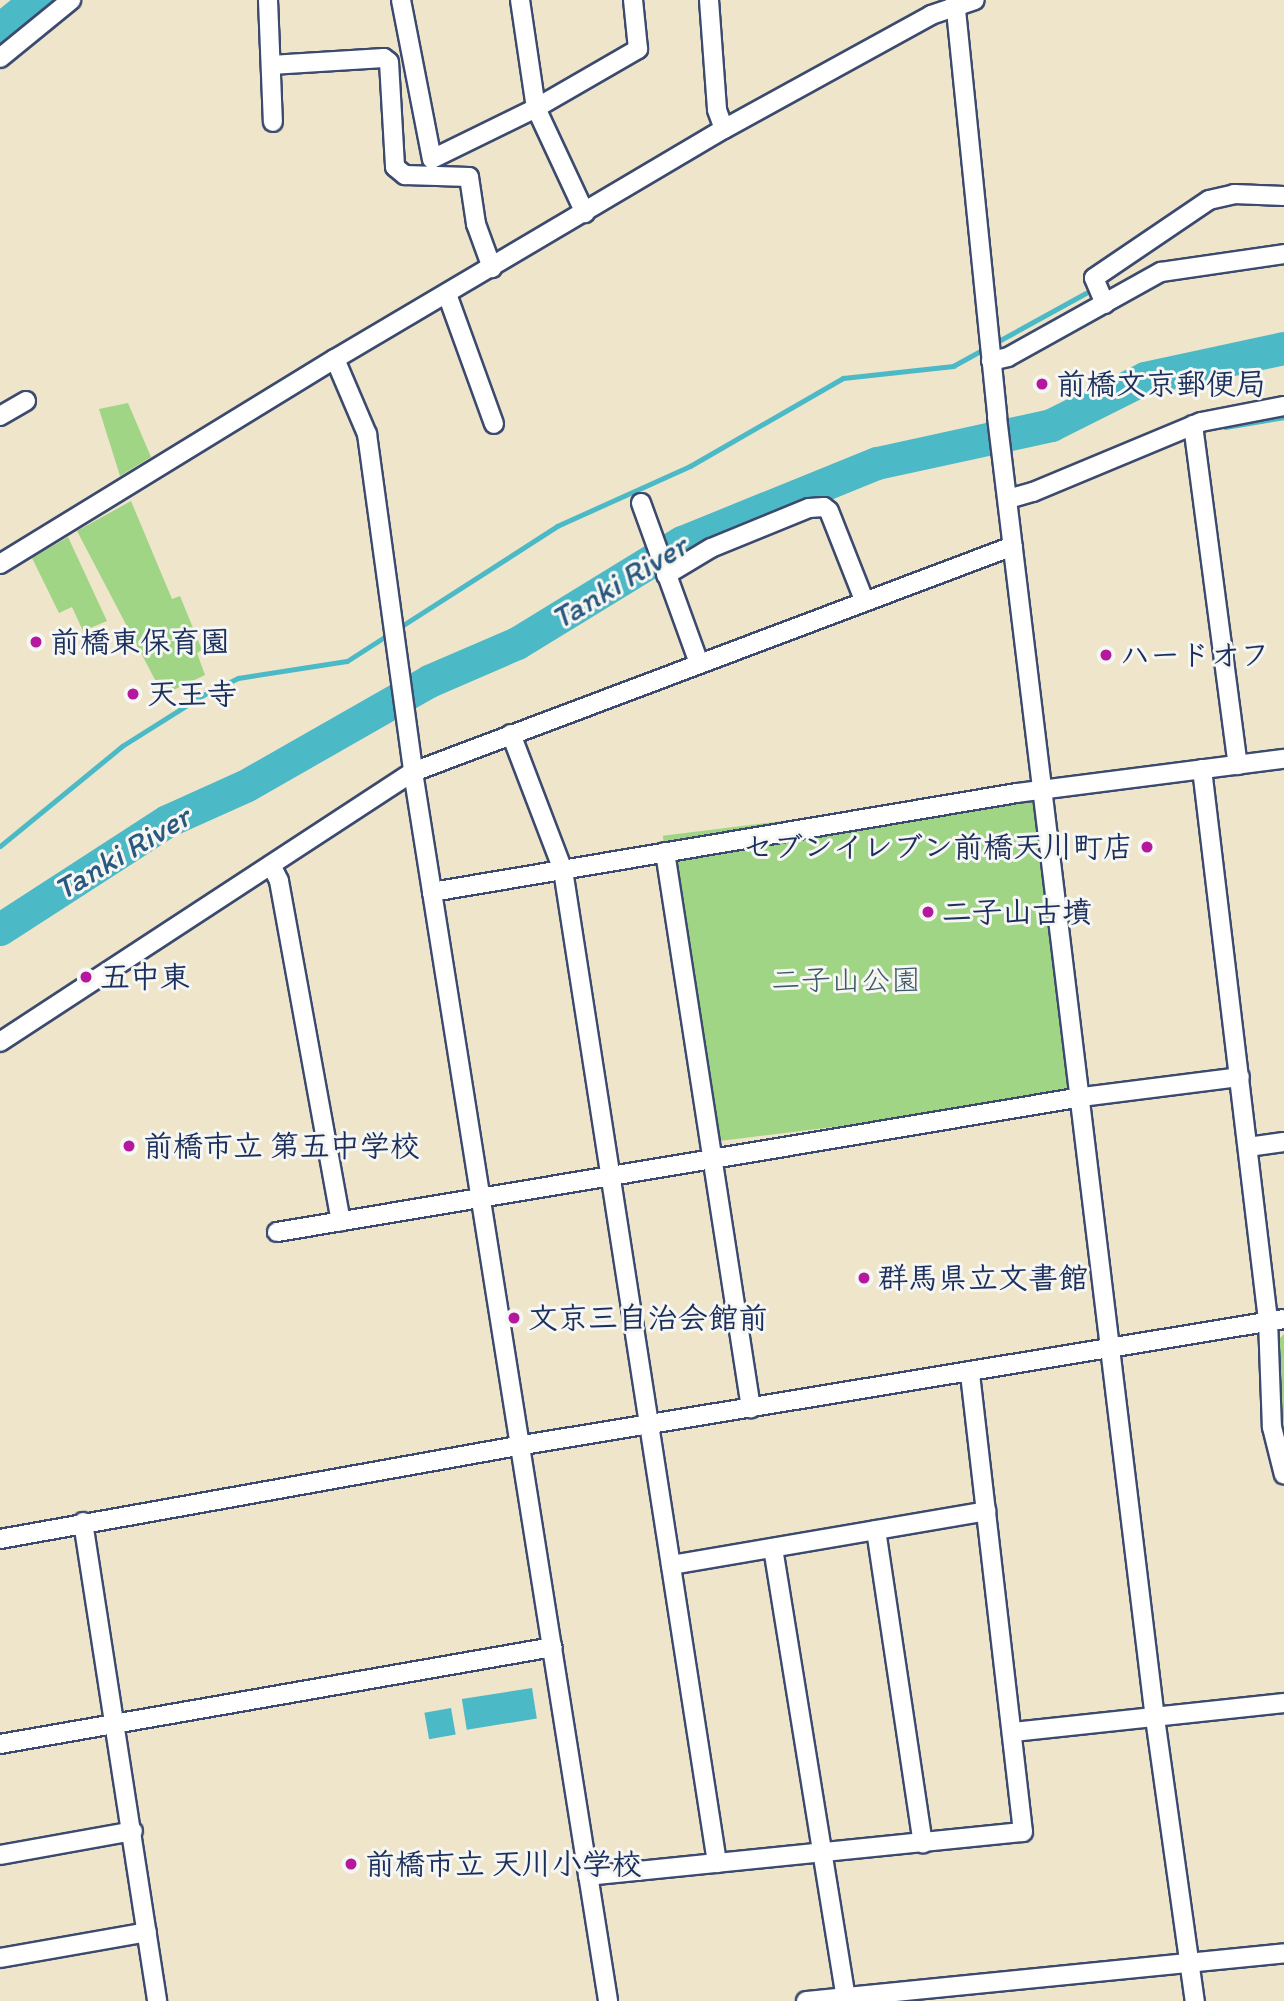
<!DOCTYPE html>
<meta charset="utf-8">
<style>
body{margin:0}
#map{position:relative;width:1284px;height:2001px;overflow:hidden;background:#eee5cb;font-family:Itim,"Klee One",sans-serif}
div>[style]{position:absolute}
.green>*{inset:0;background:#a0d586;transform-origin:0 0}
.water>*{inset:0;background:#4cb9c7;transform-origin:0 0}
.stream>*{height:5px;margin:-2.5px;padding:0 2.5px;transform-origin:2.5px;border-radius:2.5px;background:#4cb9c7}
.river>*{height:33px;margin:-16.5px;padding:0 16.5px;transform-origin:16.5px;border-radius:16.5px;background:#4cb9c7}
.roads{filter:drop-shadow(2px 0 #3b4a6e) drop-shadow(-2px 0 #3b4a6e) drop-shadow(0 2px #3b4a6e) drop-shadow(0 -2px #3b4a6e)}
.minor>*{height:18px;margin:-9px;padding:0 9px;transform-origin:9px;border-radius:9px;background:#fff}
.dots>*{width:19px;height:19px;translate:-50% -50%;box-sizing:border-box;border:4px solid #f6f6f2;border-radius:50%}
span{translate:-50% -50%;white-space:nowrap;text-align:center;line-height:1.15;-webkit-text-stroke:6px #f6f6f2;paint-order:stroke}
.poi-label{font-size:30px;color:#1b2f5e;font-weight:700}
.left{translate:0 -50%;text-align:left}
.right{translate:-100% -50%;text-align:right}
.park-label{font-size:30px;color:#3c5868}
.water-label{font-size:32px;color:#2a587e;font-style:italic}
</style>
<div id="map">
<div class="green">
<div style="clip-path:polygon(128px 403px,151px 457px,120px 476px,99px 409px)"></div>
<div style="clip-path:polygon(131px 501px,172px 599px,180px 596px,202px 650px,197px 653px,205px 675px,163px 695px,77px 531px)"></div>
<div style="clip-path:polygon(68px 537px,107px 621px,83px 631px,72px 607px,59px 613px,32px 558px)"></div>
<div style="left:1043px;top:789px;width:310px;height:383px;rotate:83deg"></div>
<div style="clip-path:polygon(1284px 1334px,1284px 1425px,1280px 1423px,1278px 1340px)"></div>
</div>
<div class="water">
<div style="left:532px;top:1688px;width:31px;height:71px;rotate:81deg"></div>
<div style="left:451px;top:1708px;width:27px;height:27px;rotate:80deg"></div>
</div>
<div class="stream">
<div style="left:1225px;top:427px;width:60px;rotate:-9.6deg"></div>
<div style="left:0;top:846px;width:158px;rotate:-39.3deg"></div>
<div style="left:122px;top:746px;width:96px;rotate:-32.2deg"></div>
<div style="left:203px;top:695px;width:39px;rotate:-26deg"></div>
<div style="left:238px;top:678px;width:110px;rotate:-8.9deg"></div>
<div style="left:347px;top:661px;width:250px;rotate:-32.7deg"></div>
<div style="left:557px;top:526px;width:146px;rotate:-24.3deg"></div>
<div style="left:690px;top:466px;width:177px;rotate:-29.9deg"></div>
<div style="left:843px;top:378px;width:111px;rotate:-6.2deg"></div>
<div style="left:953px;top:366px;width:152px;rotate:-28.8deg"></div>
</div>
<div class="river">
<div style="left:0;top:29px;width:46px;rotate:-38.9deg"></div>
<div style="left:0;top:929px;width:199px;rotate:-32.9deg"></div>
<div style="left:167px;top:821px;width:85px;rotate:-24.2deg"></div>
<div style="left:245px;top:786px;width:212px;rotate:-29.7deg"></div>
<div style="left:429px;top:681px;width:96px;rotate:-23.4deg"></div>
<div style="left:517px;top:643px;width:193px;rotate:-31.5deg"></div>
<div style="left:682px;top:542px;width:210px;rotate:-22.1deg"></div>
<div style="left:877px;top:463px;width:178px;rotate:-12.3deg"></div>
<div style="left:1051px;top:425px;width:105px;rotate:-26.6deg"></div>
<div style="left:1145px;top:378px;width:142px;rotate:-12.2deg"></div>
</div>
<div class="roads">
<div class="minor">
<div style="left:268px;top:0;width:122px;rotate:87.7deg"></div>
<div style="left:401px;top:0;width:162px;rotate:79deg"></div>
<div style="left:432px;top:159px;width:116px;rotate:-26.1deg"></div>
<div style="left:536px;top:108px;width:118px;rotate:-30deg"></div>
<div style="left:638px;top:49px;width:49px;rotate:-95.8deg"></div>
<div style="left:520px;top:0;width:109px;rotate:81.6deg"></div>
<div style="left:536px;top:108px;width:116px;rotate:65deg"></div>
<div style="left:709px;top:0;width:110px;rotate:85.8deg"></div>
<div style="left:717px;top:110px;width:20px;rotate:70deg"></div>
<div style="left:955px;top:0;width:419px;rotate:84.2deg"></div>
<div style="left:997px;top:417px;width:1311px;rotate:83.08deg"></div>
<div style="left:1155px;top:1718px;width:286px;rotate:82deg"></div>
<div style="left:0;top:58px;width:92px;rotate:-39.2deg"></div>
<div style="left:271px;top:65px;width:113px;rotate:-3.5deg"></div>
<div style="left:384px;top:58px;width:6px;rotate:39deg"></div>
<div style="left:389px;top:62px;width:105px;rotate:86.7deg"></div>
<div style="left:395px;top:167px;width:13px;rotate:39deg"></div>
<div style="left:405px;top:175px;width:64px;rotate:1.8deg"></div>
<div style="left:469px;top:177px;width:48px;rotate:81.5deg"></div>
<div style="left:476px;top:224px;width:47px;rotate:70deg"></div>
<div style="left:447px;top:294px;width:138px;rotate:70.1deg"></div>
<div style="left:1105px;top:304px;width:28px;rotate:-113deg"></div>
<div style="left:1094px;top:278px;width:139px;rotate:-34.1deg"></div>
<div style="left:1209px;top:200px;width:26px;rotate:-13deg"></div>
<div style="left:1234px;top:194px;width:50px;rotate:2.3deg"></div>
<div style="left:335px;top:359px;width:82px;rotate:66.9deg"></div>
<div style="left:367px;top:434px;width:341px;rotate:82.2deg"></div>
<div style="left:413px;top:772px;width:1244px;rotate:80.98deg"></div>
<div style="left:991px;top:361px;width:17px;rotate:-13deg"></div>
<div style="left:1008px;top:357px;width:175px;rotate:-29.1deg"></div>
<div style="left:1161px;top:272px;width:124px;rotate:-8.3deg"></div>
<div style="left:0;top:416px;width:30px;rotate:-30deg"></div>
<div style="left:1193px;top:425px;width:343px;rotate:82.5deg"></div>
<div style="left:1008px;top:499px;width:26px;rotate:-16deg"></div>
<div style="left:1033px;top:492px;width:182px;rotate:-22.6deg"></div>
<div style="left:1201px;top:422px;width:85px;rotate:-10.9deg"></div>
<div style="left:641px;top:503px;width:170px;rotate:70.1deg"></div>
<div style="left:0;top:564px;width:393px;rotate:-31.5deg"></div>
<div style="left:335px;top:359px;width:452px;rotate:-30.6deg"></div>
<div style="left:724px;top:129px;width:236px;rotate:-28.8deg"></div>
<div style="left:931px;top:15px;width:46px;rotate:-18.8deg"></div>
<div style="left:666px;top:575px;width:52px;rotate:-31deg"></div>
<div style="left:711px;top:548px;width:106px;rotate:-22.2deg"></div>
<div style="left:809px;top:508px;width:15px;rotate:-4deg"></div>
<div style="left:824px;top:507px;width:6px;rotate:39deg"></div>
<div style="left:829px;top:511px;width:96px;rotate:68.5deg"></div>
<div style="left:511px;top:734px;width:146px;rotate:69.1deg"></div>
<div style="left:563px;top:870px;width:1005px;rotate:81.18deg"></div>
<div style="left:1202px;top:769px;width:555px;rotate:83.17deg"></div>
<div style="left:1268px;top:1320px;width:107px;rotate:87.9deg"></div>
<div style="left:1272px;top:1427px;width:49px;rotate:76deg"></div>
<div style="left:665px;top:852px;width:563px;rotate:81.21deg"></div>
<div style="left:271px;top:865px;width:18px;rotate:63deg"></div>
<div style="left:279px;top:881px;width:346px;rotate:79.7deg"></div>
<div style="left:432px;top:892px;width:593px;rotate:-9.61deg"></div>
<div style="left:1017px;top:793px;width:269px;rotate:-7.3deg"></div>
<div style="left:0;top:1042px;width:493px;rotate:-33.2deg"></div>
<div style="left:413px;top:772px;width:641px;rotate:-20.64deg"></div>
<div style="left:1248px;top:1147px;width:36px;rotate:-8deg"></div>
<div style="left:277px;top:1232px;width:816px;rotate:-9.52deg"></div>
<div style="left:1082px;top:1097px;width:159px;rotate:-7.2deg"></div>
<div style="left:83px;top:1522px;width:485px;rotate:81.2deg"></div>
<div style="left:876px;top:1530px;width:317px;rotate:81.5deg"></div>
<div style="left:0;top:1539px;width:531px;rotate:-10.19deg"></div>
<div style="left:523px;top:1445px;width:771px;rotate:-9.4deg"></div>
<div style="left:773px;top:1548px;width:455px;rotate:80.8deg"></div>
<div style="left:671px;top:1565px;width:320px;rotate:-9.7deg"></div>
<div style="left:1013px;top:1732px;width:273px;rotate:-6.1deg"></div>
<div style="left:0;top:1744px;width:561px;rotate:-9.95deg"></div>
<div style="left:0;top:1855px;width:135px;rotate:-10.2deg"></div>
<div style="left:588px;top:1876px;width:437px;rotate:-5.8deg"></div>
<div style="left:1023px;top:1832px;width:464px;rotate:-96.6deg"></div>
<div style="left:0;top:1958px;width:149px;rotate:-10deg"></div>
<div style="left:806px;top:2001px;width:480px;rotate:-5.7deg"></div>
</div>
</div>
<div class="dots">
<div style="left:1042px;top:384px;background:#b5179e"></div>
<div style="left:36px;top:642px;background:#b5179e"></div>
<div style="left:1106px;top:655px;background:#b5179e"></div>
<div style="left:133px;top:694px;background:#b5179e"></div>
<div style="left:1147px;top:847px;background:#b5179e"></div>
<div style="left:928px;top:912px;background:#b5179e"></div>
<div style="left:86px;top:977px;background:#b5179e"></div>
<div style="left:129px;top:1146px;background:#b5179e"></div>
<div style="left:864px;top:1278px;background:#b5179e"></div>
<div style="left:514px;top:1318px;background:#b5179e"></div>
<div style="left:351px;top:1864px;background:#b5179e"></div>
</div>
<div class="poi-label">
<span class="left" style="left:1056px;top:384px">前橋文京郵便局</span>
<span class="left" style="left:50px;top:642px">前橋東保育園</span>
<span class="left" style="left:1120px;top:655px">ハードオフ</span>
<span class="left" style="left:147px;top:694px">天王寺</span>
<span class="right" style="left:1133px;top:847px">セブンイレブン前橋天川町店</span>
<span class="left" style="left:942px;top:912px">二子山古墳</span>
<span class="left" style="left:100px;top:977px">五中東</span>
<span class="left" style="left:143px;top:1146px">前橋市立 第五中学校</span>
<span class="left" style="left:878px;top:1278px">群馬県立文書館</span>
<span class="left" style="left:528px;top:1318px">文京三自治会館前</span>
<span class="left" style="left:365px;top:1864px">前橋市立 天川小学校</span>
</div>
<div class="park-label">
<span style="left:846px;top:980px">二子山公園</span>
</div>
<div class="water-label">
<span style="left:619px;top:582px;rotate:-31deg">Tanki River</span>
<span style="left:122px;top:853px;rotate:-31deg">Tanki River</span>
</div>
</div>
